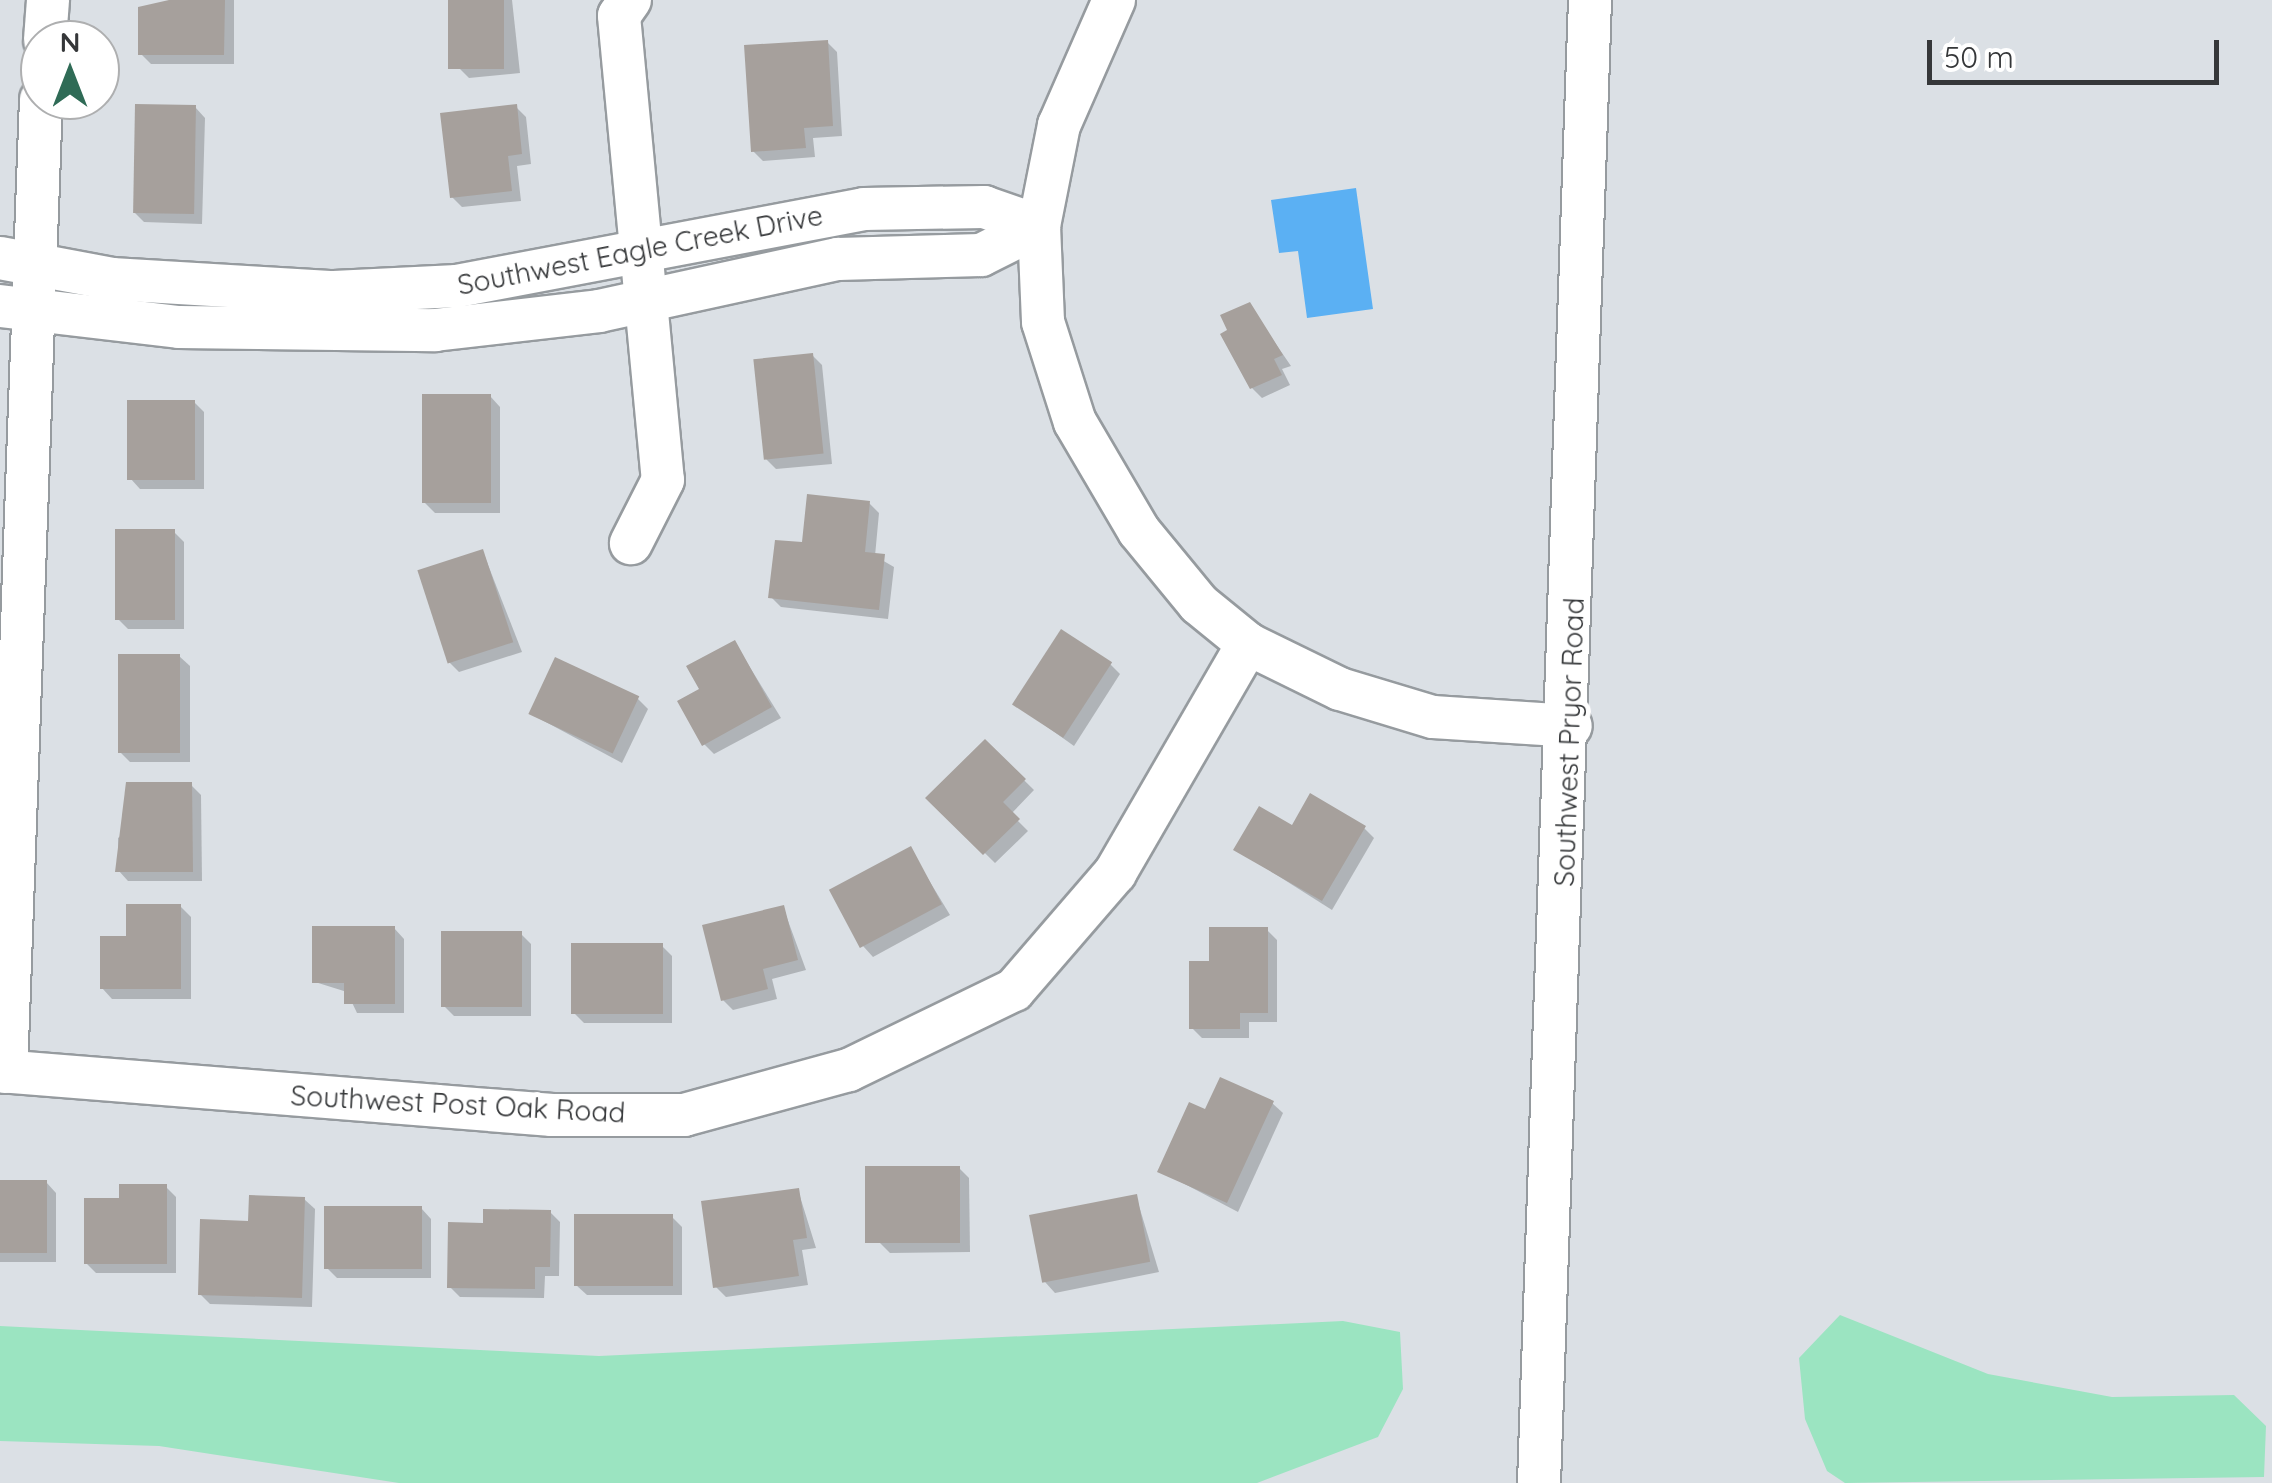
<!DOCTYPE html>
<style>
body{margin:0}
#map{position:relative;width:2272px;height:1483px;overflow:hidden;background:#dbe0e5;font-family:Quicksand,sans-serif}
div>[style]{position:absolute}
.green>*{inset:0;background:#9be4c1}
.water>*{inset:0;background:#5bb0f3}
.shadow>*{inset:0;background:#0003}
.building>*{inset:0;background:#a6a09c;transform-origin:0 0}
.roads{filter:drop-shadow(2px 0 #969b9f) drop-shadow(-2px 0 #969b9f) drop-shadow(0 2px #969b9f) drop-shadow(0 -2px #969b9f)}
.minor>*{height:42px;margin:-21px;padding:0 21px;transform-origin:21px;border-radius:21px;background:#fff}
span{translate:-50% -50%;white-space:nowrap;text-align:center;line-height:1.15;-webkit-text-stroke:10px #fff;paint-order:stroke}
.street-label{font-size:28px;color:#353739}
.north{position:absolute;left:20px;top:20px;width:100px;height:100px;box-sizing:border-box;background:#fff;border:2px solid #aeafb0;border-radius:50%;rotate:0deg;font-size:28px;font-weight:700;line-height:40px;text-align:center;color:#353739}
.north::after{content:'';display:block;margin:auto;width:35px;height:45px;background:#2f6b56;clip-path:polygon(50% 0,100% 100%,50% 72%,0 100%)}
.scale{position:absolute;left:1927px;top:40px;width:292px;height:45px;box-sizing:border-box;border:5px solid #353739;border-top:0;padding-left:12px;font-size:30px;line-height:35px;white-space:nowrap;color:#353739;-webkit-text-stroke:8px #fff;paint-order:stroke}
</style>
<div id="map">
<div class="green">
<div style="clip-path:polygon(1840px 1315px,1988px 1374px,2112px 1397px,2234px 1395px,2266px 1426px,2264px 1477px,1845px 1483px,1827px 1471px,1805px 1419px,1799px 1358px)"></div>
<div style="clip-path:polygon(1343px 1321px,1400px 1332px,1403px 1389px,1378px 1437px,1257px 1483px,399px 1483px,159px 1446px,0 1441px,0 1326px,599px 1356px)"></div>
</div>
<div class="water">
<div style="clip-path:polygon(1356px 188px,1373px 309px,1307px 318px,1298px 251px,1279px 253px,1271px 200px)"></div>
</div>
<div class="shadow">
<div style="clip-path:polygon(171px 0,234px 0,234px 64px,151px 64px,141px 54px)"></div>
<div style="clip-path:polygon(451px 0,512px 0,520px 73px,469px 78px,459px 68px)"></div>
<div style="clip-path:polygon(827px 42px,837px 52px,842px 136px,813px 138px,815px 157px,763px 161px,753px 151px)"></div>
<div style="clip-path:polygon(195px 107px,205px 118px,202px 224px,144px 222px,134px 212px)"></div>
<div style="clip-path:polygon(516px 107px,526px 117px,531px 164px,517px 166px,521px 201px,462px 207px,452px 197px)"></div>
<div style="clip-path:polygon(1249px 305px,1291px 366px,1282px 369px,1290px 385px,1262px 398px,1252px 388px)"></div>
<div style="clip-path:polygon(812px 355px,822px 365px,832px 464px,776px 469px,766px 459px)"></div>
<div style="clip-path:polygon(490px 396px,500px 407px,500px 513px,435px 513px,424px 502px)"></div>
<div style="clip-path:polygon(194px 402px,204px 412px,204px 489px,140px 489px,130px 478px)"></div>
<div style="clip-path:polygon(869px 503px,879px 513px,875px 556px,894px 567px,888px 619px,781px 607px,771px 597px,804px 545px)"></div>
<div style="clip-path:polygon(174px 532px,184px 542px,184px 629px,128px 629px,118px 619px)"></div>
<div style="clip-path:polygon(483px 552px,522px 652px,459px 672px,449px 662px)"></div>
<div style="clip-path:polygon(735px 643px,781px 718px,714px 754px,704px 744px,702px 690px)"></div>
<div style="clip-path:polygon(179px 656px,190px 666px,190px 762px,130px 762px,120px 752px)"></div>
<div style="clip-path:polygon(1110px 664px,1120px 674px,1074px 746px,1015px 704px)"></div>
<div style="clip-path:polygon(638px 699px,648px 709px,622px 763px,531px 714px)"></div>
<div style="clip-path:polygon(985px 742px,1034px 790px,1011px 814px,1028px 831px,995px 863px,929px 798px)"></div>
<div style="clip-path:polygon(191px 785px,201px 795px,202px 881px,128px 881px,118px 870px,118px 838px)"></div>
<div style="clip-path:polygon(1293px 828px,1364px 828px,1374px 838px,1332px 910px,1237px 850px)"></div>
<div style="clip-path:polygon(910px 849px,950px 915px,873px 957px,863px 946px)"></div>
<div style="clip-path:polygon(180px 906px,191px 917px,191px 999px,112px 999px,102px 988px)"></div>
<div style="clip-path:polygon(783px 907px,806px 970px,772px 979px,777px 999px,733px 1010px,723px 1000px)"></div>
<div style="clip-path:polygon(394px 928px,404px 939px,404px 1013px,357px 1013px,347px 992px,315px 982px)"></div>
<div style="clip-path:polygon(1267px 930px,1277px 940px,1277px 1022px,1249px 1022px,1249px 1038px,1202px 1038px,1192px 1028px,1211px 963px)"></div>
<div style="clip-path:polygon(521px 934px,531px 944px,531px 1016px,454px 1016px,444px 1006px)"></div>
<div style="clip-path:polygon(662px 946px,672px 956px,672px 1023px,584px 1023px,574px 1013px)"></div>
<div style="clip-path:polygon(1272px 1103px,1283px 1113px,1238px 1212px,1160px 1171px,1206px 1113px)"></div>
<div style="clip-path:polygon(959px 1168px,969px 1178px,970px 1252px,890px 1253px,880px 1243px)"></div>
<div style="clip-path:polygon(0 1182px,46px 1182px,56px 1193px,56px 1262px,0 1262px)"></div>
<div style="clip-path:polygon(166px 1187px,176px 1197px,176px 1273px,96px 1273px,86px 1263px,122px 1201px)"></div>
<div style="clip-path:polygon(798px 1190px,816px 1248px,802px 1250px,808px 1285px,726px 1297px,716px 1287px)"></div>
<div style="clip-path:polygon(1136px 1196px,1159px 1272px,1055px 1293px,1045px 1282px)"></div>
<div style="clip-path:polygon(304px 1199px,315px 1209px,312px 1307px,210px 1304px,200px 1294px,250px 1223px)"></div>
<div style="clip-path:polygon(421px 1208px,431px 1219px,431px 1278px,337px 1278px,327px 1268px)"></div>
<div style="clip-path:polygon(550px 1212px,560px 1222px,559px 1276px,545px 1276px,544px 1298px,460px 1297px,449px 1286px,485px 1225px)"></div>
<div style="clip-path:polygon(672px 1217px,682px 1227px,682px 1295px,587px 1295px,576px 1285px)"></div>
</div>
<div class="building">
<div style="clip-path:polygon(169px 0,225px 0,224px 55px,138px 55px,138px 7px)"></div>
<div style="left:448px;top:0;width:56px;height:69px"></div>
<div style="clip-path:polygon(828px 40px,833px 126px,804px 128px,806px 148px,751px 152px,744px 45px)"></div>
<div style="left:135px;top:104px;width:61px;height:109px;rotate:1deg"></div>
<div style="clip-path:polygon(517px 104px,522px 154px,508px 156px,512px 191px,450px 198px,440px 113px)"></div>
<div style="clip-path:polygon(1250px 302px,1283px 355px,1274px 359px,1282px 375px,1250px 389px,1220px 334px,1227px 330px,1220px 315px)"></div>
<div style="left:813px;top:353px;width:101px;height:60px;rotate:84deg"></div>
<div style="left:422px;top:394px;width:69px;height:109px"></div>
<div style="left:127px;top:400px;width:68px;height:80px"></div>
<div style="clip-path:polygon(807px 494px,870px 501px,865px 552px,885px 554px,879px 610px,768px 598px,775px 540px,802px 542px)"></div>
<div style="left:115px;top:529px;width:60px;height:91px"></div>
<div style="left:483px;top:549px;width:98px;height:69px;rotate:72deg"></div>
<div style="left:1061px;top:629px;width:61px;height:90px;rotate:33deg"></div>
<div style="clip-path:polygon(735px 640px,772px 707px,702px 746px,677px 701px,699px 689px,686px 666px)"></div>
<div style="left:118px;top:654px;width:62px;height:99px"></div>
<div style="left:555px;top:657px;width:93px;height:63px;rotate:25deg"></div>
<div style="clip-path:polygon(985px 739px,1026px 779px,1003px 802px,1020px 819px,983px 855px,925px 798px)"></div>
<div style="clip-path:polygon(126px 782px,192px 782px,193px 872px,115px 872px)"></div>
<div style="clip-path:polygon(1310px 793px,1366px 826px,1322px 901px,1233px 850px,1259px 806px,1292px 825px)"></div>
<div style="left:911px;top:846px;width:66px;height:93px;rotate:62deg"></div>
<div style="clip-path:polygon(126px 904px,181px 904px,181px 989px,100px 989px,100px 936px,126px 936px)"></div>
<div style="clip-path:polygon(784px 905px,798px 960px,763px 969px,768px 989px,721px 1001px,702px 925px)"></div>
<div style="clip-path:polygon(312px 926px,395px 926px,395px 1004px,344px 1004px,344px 983px,312px 983px)"></div>
<div style="clip-path:polygon(1209px 927px,1268px 927px,1268px 1013px,1240px 1013px,1240px 1029px,1189px 1029px,1189px 961px,1209px 961px)"></div>
<div style="left:441px;top:931px;width:81px;height:76px"></div>
<div style="left:571px;top:943px;width:92px;height:71px"></div>
<div style="clip-path:polygon(1220px 1077px,1274px 1101px,1227px 1203px,1157px 1172px,1189px 1102px,1205px 1109px)"></div>
<div style="left:960px;top:1166px;width:77px;height:95px;rotate:90deg"></div>
<div style="left:0;top:1180px;width:47px;height:73px"></div>
<div style="clip-path:polygon(119px 1184px,167px 1184px,167px 1264px,84px 1264px,84px 1198px,119px 1198px)"></div>
<div style="clip-path:polygon(799px 1188px,807px 1238px,793px 1240px,799px 1276px,713px 1288px,701px 1201px)"></div>
<div style="left:1137px;top:1194px;width:69px;height:110px;rotate:79deg"></div>
<div style="clip-path:polygon(249px 1195px,305px 1197px,302px 1298px,198px 1295px,200px 1219px,248px 1221px)"></div>
<div style="left:324px;top:1206px;width:98px;height:63px"></div>
<div style="clip-path:polygon(483px 1209px,551px 1210px,550px 1267px,535px 1267px,535px 1289px,447px 1288px,448px 1222px,483px 1223px)"></div>
<div style="left:574px;top:1214px;width:99px;height:72px"></div>
</div>
<div class="roads">
<div class="minor">
<div style="left:630px;top:0;width:19px;rotate:125deg"></div>
<div style="left:619px;top:16px;width:466px;rotate:84.6deg"></div>
<div style="left:663px;top:480px;width:71px;rotate:116.9deg"></div>
<div style="left:1114px;top:0;width:137px;rotate:113.7deg"></div>
<div style="left:1059px;top:125px;width:103px;rotate:101.2deg"></div>
<div style="left:1039px;top:226px;width:96px;rotate:87.6deg"></div>
<div style="left:1043px;top:322px;width:105px;rotate:72.3deg"></div>
<div style="left:1075px;top:422px;width:126px;rotate:59.6deg"></div>
<div style="left:1139px;top:531px;width:94px;rotate:50.6deg"></div>
<div style="left:1199px;top:604px;width:63px;rotate:39.2deg"></div>
<div style="left:1248px;top:644px;width:102px;rotate:26.1deg"></div>
<div style="left:1340px;top:689px;width:97px;rotate:16.8deg"></div>
<div style="left:1433px;top:717px;width:138px;rotate:3.7deg"></div>
<div style="left:45px;top:40px;width:40px;rotate:-85.7deg"></div>
<div style="left:0;top:258px;width:114px;rotate:10.6deg"></div>
<div style="left:112px;top:279px;width:222px;rotate:3.4deg"></div>
<div style="left:334px;top:292px;width:123px;rotate:-2.8deg"></div>
<div style="left:457px;top:286px;width:414px;rotate:-10.7deg"></div>
<div style="left:864px;top:209px;width:120px;rotate:-1deg"></div>
<div style="left:984px;top:207px;width:58px;rotate:19.1deg"></div>
<div style="left:0;top:306px;width:180px;rotate:6.7deg"></div>
<div style="left:179px;top:327px;width:256px;rotate:0.7deg"></div>
<div style="left:435px;top:330px;width:165px;rotate:-6.6deg"></div>
<div style="left:599px;top:311px;width:245px;rotate:-12.3deg"></div>
<div style="left:838px;top:259px;width:143px;rotate:-1.6deg"></div>
<div style="left:981px;top:255px;width:65px;rotate:-26.6deg"></div>
<div style="left:0;top:1071px;width:554px;rotate:4.56deg"></div>
<div style="left:552px;top:1115px;width:132px"></div>
<div style="left:684px;top:1115px;width:171px;rotate:-15.3deg"></div>
<div style="left:849px;top:1070px;width:183px;rotate:-25.9deg"></div>
<div style="left:1014px;top:990px;width:155px;rotate:-49.2deg"></div>
<div style="left:1115px;top:873px;width:265px;rotate:-59.9deg"></div>
<div style="left:6px;top:1072px;width:973px;rotate:-87.94deg"></div>
<div style="left:1539px;top:1483px;width:1484px;rotate:-88.03deg"></div>
</div>
</div>
<div class="street-label">
<span style="left:640px;top:250px;rotate:-11deg">Southwest Eagle Creek Drive</span>
<span style="left:1569px;top:742px;rotate:-88deg">Southwest Pryor Road</span>
<span style="left:458px;top:1104px;rotate:3deg">Southwest Post Oak Road</span>
</div>
<div class="north">N</div>
<div class="scale">50 m</div>
</div>
